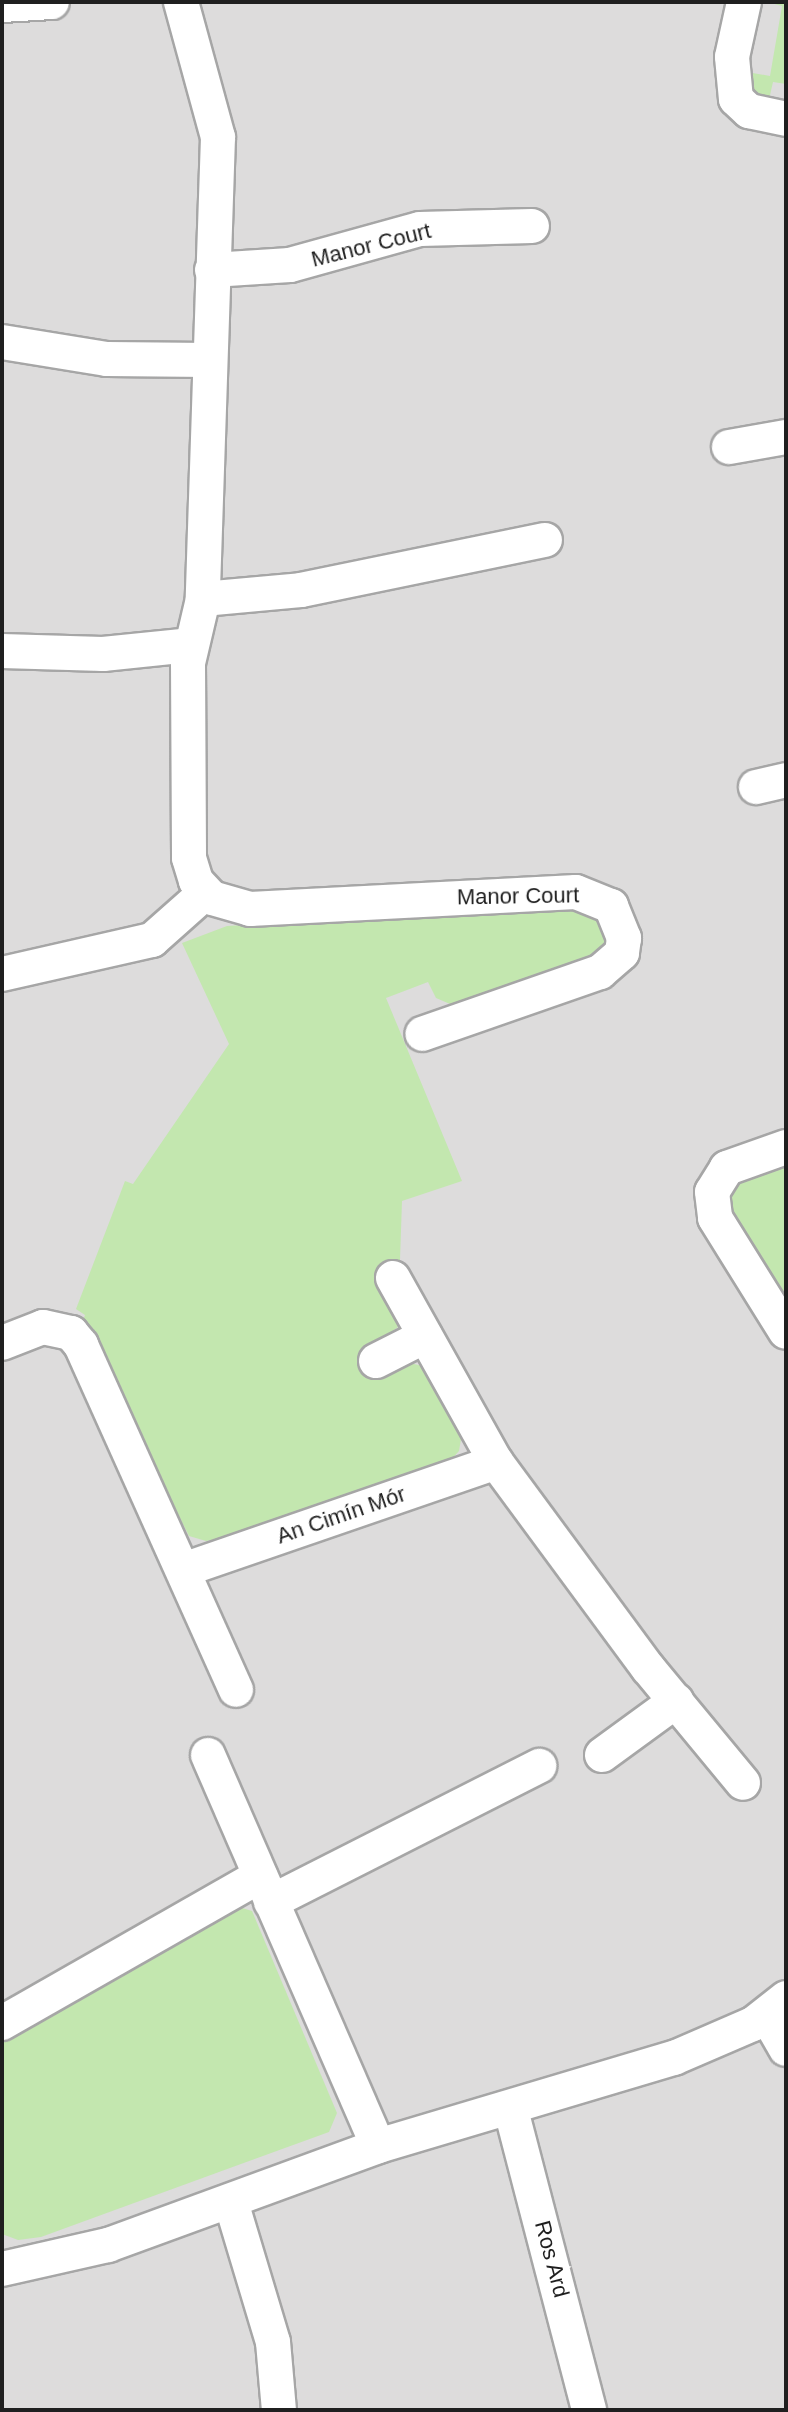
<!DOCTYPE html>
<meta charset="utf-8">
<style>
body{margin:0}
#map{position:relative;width:788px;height:2412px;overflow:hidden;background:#efeee6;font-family:Arial,sans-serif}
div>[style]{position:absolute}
.residential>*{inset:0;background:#dddcdc;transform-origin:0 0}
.grass>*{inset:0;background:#c3e7af}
.roads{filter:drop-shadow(2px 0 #a6a6a6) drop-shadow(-2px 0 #a6a6a6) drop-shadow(0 2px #a6a6a6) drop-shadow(0 -2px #a6a6a6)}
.minor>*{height:34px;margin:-17px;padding:0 17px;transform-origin:17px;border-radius:17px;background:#fff}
span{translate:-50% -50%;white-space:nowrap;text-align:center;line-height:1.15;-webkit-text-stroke:7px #fff;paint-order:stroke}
.street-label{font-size:22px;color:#1f1f1f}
.frame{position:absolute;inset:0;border:4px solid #1f1f1f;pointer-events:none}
</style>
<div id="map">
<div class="residential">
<div style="left:2px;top:2px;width:784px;height:2408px"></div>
</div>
<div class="grass">
<div style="clip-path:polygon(767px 2px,786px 2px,786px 84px,773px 82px,768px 104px,750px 92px,747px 72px,770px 76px,782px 6px)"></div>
<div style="clip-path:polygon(567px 906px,594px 914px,602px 926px,608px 940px,599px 955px,457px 1007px,436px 998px,428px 982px,386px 998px,462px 1181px,402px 1201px,400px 1260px,378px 1274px,398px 1327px,361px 1355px,370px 1377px,405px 1362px,427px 1367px,462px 1433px,459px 1451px,448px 1463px,232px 1536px,206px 1541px,189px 1536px,82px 1323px,85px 1315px,76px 1309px,125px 1181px,133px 1184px,229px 1044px,182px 943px,227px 926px)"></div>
<div style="clip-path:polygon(786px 1160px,786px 1311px,725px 1202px,735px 1179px)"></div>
<div style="clip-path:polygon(239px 1907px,252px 1911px,337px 2113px,329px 2132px,41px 2237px,18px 2240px,2px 2234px,2px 2043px)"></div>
</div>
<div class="roads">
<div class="minor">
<div style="left:181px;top:2px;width:140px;rotate:74.7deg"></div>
<div style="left:218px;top:137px;width:462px;rotate:91.9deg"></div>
<div style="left:203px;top:599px;width:66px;rotate:103.2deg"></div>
<div style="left:188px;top:663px;width:195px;rotate:89.7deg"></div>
<div style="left:189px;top:858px;width:24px;rotate:73deg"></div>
<div style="left:196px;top:881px;width:23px;rotate:47deg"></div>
<div style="left:212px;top:898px;width:40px;rotate:16deg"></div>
<div style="left:250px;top:909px;width:326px;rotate:-3deg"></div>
<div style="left:576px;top:892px;width:38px;rotate:22deg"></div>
<div style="left:611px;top:906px;width:35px;rotate:68deg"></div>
<div style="left:624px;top:938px;width:15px;rotate:98deg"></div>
<div style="left:622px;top:953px;width:29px;rotate:139deg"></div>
<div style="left:600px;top:972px;width:188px;rotate:160.8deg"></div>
<div style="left:744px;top:2px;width:56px;rotate:102.3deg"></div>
<div style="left:732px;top:57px;width:42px;rotate:84.6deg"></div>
<div style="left:736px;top:99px;width:18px;rotate:43deg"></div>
<div style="left:749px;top:111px;width:38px;rotate:12deg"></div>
<div style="left:2px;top:5px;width:50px;rotate:-3.4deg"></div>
<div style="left:212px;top:270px;width:78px;rotate:-3.7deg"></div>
<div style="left:290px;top:265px;width:135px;rotate:-15.5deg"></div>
<div style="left:420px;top:229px;width:112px;rotate:-1.5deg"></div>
<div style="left:2px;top:342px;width:106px;rotate:9.2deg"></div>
<div style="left:107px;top:359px;width:102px;rotate:0.6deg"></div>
<div style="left:729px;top:447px;width:58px;rotate:-10deg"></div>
<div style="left:203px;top:599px;width:98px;rotate:-5.2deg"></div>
<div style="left:301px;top:590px;width:249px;rotate:-11.6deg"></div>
<div style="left:2px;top:651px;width:101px;rotate:1.7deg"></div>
<div style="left:103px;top:654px;width:87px;rotate:-5.9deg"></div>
<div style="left:756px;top:787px;width:31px;rotate:-13deg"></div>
<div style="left:2px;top:974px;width:154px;rotate:-12.8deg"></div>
<div style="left:152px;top:940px;width:71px;rotate:-41.6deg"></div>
<div style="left:786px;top:1147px;width:63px;rotate:160.4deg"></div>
<div style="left:727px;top:1168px;width:28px;rotate:122deg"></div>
<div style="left:712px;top:1192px;width:26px;rotate:83deg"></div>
<div style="left:715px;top:1218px;width:134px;rotate:58.1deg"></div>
<div style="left:393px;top:1278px;width:211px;rotate:60.8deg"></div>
<div style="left:496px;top:1462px;width:256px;rotate:53.6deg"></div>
<div style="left:648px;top:1668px;width:149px;rotate:50.4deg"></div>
<div style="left:2px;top:1343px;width:44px;rotate:-21.3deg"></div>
<div style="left:43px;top:1327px;width:29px;rotate:12deg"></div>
<div style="left:71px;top:1333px;width:16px;rotate:50deg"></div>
<div style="left:81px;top:1345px;width:378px;rotate:65.8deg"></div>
<div style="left:376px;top:1361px;width:55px;rotate:-27deg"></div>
<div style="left:186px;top:1569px;width:328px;rotate:-19deg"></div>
<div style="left:208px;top:1755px;width:426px;rotate:66.5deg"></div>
<div style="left:602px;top:1755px;width:92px;rotate:-36.1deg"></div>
<div style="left:271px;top:1902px;width:301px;rotate:-26.9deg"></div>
<div style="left:767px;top:2016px;width:38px;rotate:60deg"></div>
<div style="left:2px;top:2023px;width:297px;rotate:-29.7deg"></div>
<div style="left:511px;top:2110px;width:310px;rotate:75.4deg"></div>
<div style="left:231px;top:2202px;width:146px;rotate:73.3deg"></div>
<div style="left:273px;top:2342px;width:68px;rotate:85deg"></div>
<div style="left:2px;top:2269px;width:109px;rotate:-12.8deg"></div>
<div style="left:108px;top:2245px;width:288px;rotate:-20.1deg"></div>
<div style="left:378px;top:2146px;width:309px;rotate:-16.6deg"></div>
<div style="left:674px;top:2058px;width:86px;rotate:-23.3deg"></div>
<div style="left:753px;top:2024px;width:42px;rotate:-38.2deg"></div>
</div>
</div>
<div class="street-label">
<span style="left:371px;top:245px;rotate:-14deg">Manor Court</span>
<span style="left:518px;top:896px;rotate:-1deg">Manor Court</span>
<span style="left:341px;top:1515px;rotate:-19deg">An Cimín Mór</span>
<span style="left:552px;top:2259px;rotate:75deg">Ros Ard</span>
</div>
<div class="frame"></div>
</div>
